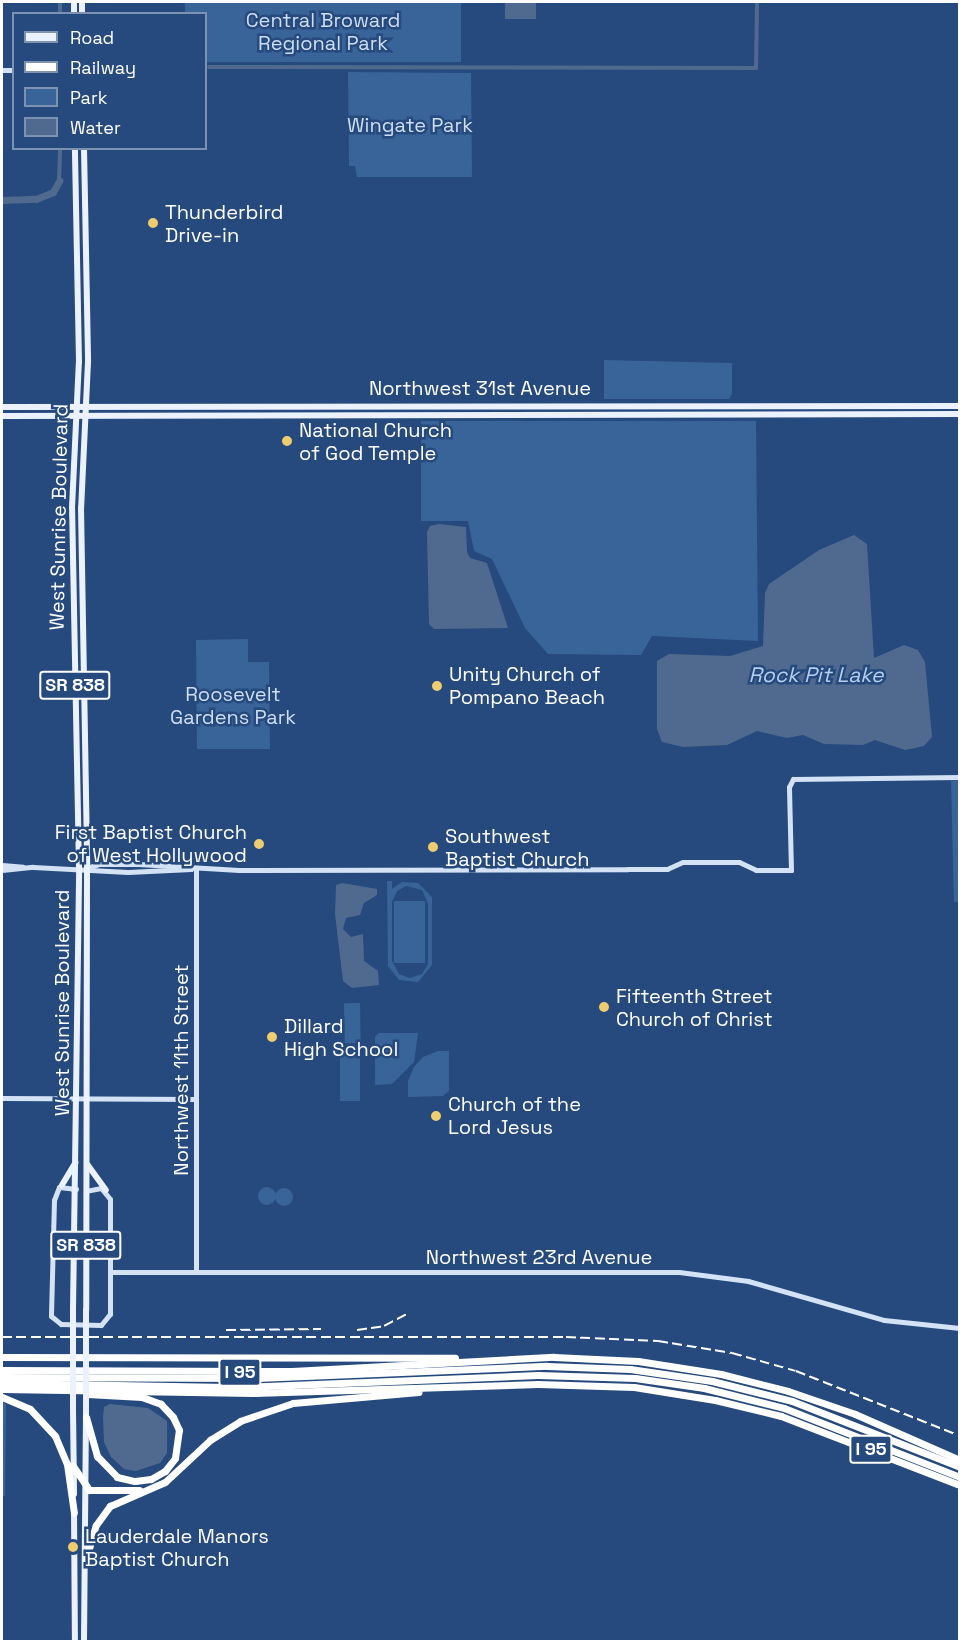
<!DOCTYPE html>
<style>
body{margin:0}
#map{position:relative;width:961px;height:1643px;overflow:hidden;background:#264a7d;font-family:"Space Grotesk",sans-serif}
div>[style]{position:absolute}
.green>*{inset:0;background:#39649a;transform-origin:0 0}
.round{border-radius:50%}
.water>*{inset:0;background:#506a8f;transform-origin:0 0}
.canal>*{height:4px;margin:-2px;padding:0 2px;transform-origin:2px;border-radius:2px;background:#506a8f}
.river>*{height:7px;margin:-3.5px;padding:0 3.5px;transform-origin:3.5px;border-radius:3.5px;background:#506a8f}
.secondary>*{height:5px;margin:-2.5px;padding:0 2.5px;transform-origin:2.5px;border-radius:2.5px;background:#d4e2f5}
.primary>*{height:6px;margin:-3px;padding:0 3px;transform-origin:3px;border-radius:3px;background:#ebf2fd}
.highway>*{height:7px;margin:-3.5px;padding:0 3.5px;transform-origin:3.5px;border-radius:3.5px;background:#fff}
.rail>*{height:1.5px;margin-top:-0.75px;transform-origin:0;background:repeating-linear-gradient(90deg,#fff 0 10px,transparent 0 14.5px)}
.primary-bridge>*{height:6px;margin:-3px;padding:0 3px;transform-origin:3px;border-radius:3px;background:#ebf2fd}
.dots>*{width:16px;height:16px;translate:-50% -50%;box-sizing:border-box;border:3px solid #264a7d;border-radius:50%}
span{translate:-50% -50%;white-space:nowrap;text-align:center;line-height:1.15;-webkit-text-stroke:5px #264a7d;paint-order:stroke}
.shield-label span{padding:2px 4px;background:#264a7d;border:2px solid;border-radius:4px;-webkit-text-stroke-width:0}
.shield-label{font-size:18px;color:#fff;font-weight:700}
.park-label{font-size:20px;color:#cedef4}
.poi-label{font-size:20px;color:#fff}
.left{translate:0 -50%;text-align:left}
.right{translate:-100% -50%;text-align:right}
.street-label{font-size:20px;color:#fff}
.water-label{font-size:21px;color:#b6ceed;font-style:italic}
.frame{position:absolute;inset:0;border:3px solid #fff;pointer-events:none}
.legend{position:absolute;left:12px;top:12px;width:195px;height:138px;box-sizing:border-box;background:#264a7d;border:2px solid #7d92b1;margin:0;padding:8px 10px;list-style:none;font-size:18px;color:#fff}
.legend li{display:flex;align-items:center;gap:12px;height:30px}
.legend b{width:30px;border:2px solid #7d92b1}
</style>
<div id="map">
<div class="green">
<div style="clip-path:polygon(185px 2px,461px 2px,461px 62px,206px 62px,206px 14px,185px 13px)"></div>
<div style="clip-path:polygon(348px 72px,471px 73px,472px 177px,357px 177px,355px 166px,349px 166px)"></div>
<div style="clip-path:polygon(604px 360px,732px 363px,732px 394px,729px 399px,604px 399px)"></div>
<div style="clip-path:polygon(421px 421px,756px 421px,758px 641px,652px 636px,641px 655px,548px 654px,525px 628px,492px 559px,474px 551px,468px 521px,421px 521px)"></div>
<div style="clip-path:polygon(248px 639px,248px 662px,269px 662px,270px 749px,197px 749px,196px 640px)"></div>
<div style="clip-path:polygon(959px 780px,959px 902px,954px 902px,951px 781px)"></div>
<div style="clip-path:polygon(evenodd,387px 881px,392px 881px,392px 889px,402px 882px,418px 883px,432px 897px,432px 965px,418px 982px,399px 980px,388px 966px,387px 881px,406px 886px,422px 890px,428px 904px,428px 964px,422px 974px,410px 978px,399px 974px,392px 961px,392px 902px,397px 891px,406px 886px)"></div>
<div style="left:394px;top:901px;width:31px;height:62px"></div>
<div style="left:360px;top:1003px;width:40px;height:16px;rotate:89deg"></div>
<div style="clip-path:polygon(379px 1033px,418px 1033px,414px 1062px,392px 1084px,375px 1085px,375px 1037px)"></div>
<div style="clip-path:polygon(438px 1051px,449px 1051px,449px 1091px,443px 1096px,408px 1097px,408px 1081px,414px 1067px,423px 1057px)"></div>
<div style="left:340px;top:1053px;width:20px;height:48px"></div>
<div class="round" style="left:258px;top:1187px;width:18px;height:18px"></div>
<div class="round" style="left:275px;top:1188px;width:18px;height:18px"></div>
<div style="clip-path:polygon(2px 1401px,6px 1405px,5px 1496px,2px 1496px)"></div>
</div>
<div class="water">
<div style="left:505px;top:2px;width:31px;height:17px"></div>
<div style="clip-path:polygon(439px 524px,466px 527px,467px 552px,470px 558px,487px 563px,508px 628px,434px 629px,429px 624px,427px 532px,430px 526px)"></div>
<div style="clip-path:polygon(854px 535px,867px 544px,874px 658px,904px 645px,918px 650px,925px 662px,932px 737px,924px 746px,905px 750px,875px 740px,863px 745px,824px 744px,803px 735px,787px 738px,757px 731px,727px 745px,683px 747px,662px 742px,657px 729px,657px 661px,669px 654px,730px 656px,763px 646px,765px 593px,769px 584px,819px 550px)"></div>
<div style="clip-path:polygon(342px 883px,377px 889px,377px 895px,364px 903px,360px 915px,346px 918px,343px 929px,351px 937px,363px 934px,364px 961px,378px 971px,379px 985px,352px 988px,343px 981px,335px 914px,336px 885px)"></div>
<div style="clip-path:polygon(110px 1404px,148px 1408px,167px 1421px,167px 1453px,160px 1463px,136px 1471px,124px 1469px,111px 1457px,104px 1442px,103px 1417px,104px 1407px)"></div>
</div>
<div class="canal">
<div style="left:60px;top:14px;width:12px;rotate:-90deg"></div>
<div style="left:209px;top:67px;width:547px;rotate:0.1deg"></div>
<div style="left:756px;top:68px;width:66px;rotate:-89.1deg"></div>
<div style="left:59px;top:181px;width:33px;rotate:-88deg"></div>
</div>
<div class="river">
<div style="left:2px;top:200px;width:34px;rotate:-2deg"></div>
<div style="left:36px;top:199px;width:18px;rotate:-22deg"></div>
<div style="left:53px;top:192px;width:13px;rotate:-61deg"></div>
</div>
<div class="secondary">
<div style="left:2px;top:70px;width:12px"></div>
<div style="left:2px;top:865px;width:21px;rotate:5deg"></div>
<div style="left:87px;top:868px;width:13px;rotate:-18deg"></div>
<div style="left:99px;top:864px;width:39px"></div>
<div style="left:138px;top:864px;width:101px;rotate:3.4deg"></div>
<div style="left:239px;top:870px;width:389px;rotate:-0.1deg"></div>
<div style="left:628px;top:869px;width:39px"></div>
<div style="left:667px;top:869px;width:17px;rotate:-24deg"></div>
<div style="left:683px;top:862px;width:56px"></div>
<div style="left:739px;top:862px;width:19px;rotate:25deg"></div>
<div style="left:756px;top:870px;width:35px"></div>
<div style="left:791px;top:870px;width:83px;rotate:-91.4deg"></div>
<div style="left:789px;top:787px;width:9px;rotate:-63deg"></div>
<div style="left:793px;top:779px;width:167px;rotate:-0.7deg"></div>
<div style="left:2px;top:870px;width:31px;rotate:-6deg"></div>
<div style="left:33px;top:867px;width:95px;rotate:3deg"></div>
<div style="left:128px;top:872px;width:63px;rotate:-2.7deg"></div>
<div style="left:2px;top:1098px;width:194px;rotate:0.3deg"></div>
<div style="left:76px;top:1189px;width:17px;rotate:-173deg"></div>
<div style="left:59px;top:1187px;width:14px;rotate:111deg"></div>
<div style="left:54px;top:1200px;width:116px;rotate:91.5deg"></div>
<div style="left:51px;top:1316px;width:13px;rotate:39deg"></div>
<div style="left:61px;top:1324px;width:40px;rotate:1.4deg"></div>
<div style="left:101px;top:1325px;width:14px;rotate:-51deg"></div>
<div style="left:110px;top:1314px;width:115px;rotate:-90deg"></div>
<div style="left:110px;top:1199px;width:14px;rotate:-129deg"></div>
<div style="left:101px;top:1188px;width:15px;rotate:169deg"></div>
<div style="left:196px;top:1271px;width:403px;rotate:-90deg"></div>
<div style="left:111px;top:1272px;width:568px"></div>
<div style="left:679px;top:1272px;width:70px;rotate:7.4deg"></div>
<div style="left:748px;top:1281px;width:141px;rotate:16deg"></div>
<div style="left:884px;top:1320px;width:76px;rotate:6deg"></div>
</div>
<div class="primary">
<div style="left:74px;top:2px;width:12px;rotate:90deg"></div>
<div style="left:82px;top:2px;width:12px;rotate:90deg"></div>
<div style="left:84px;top:148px;width:214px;rotate:88.9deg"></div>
<div style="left:88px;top:362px;width:146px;rotate:92.7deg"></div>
<div style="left:81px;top:508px;width:360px;rotate:89deg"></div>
<div style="left:87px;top:868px;width:442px;rotate:90.1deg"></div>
<div style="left:2px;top:407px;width:958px;rotate:-0.06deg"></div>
<div style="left:2px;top:416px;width:958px;rotate:-0.12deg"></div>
<div style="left:87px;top:1164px;width:32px;rotate:54deg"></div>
<div style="left:62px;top:1185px;width:26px;rotate:-59deg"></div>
<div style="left:73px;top:1310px;width:442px;rotate:-89.2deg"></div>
<div style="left:79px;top:868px;width:360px;rotate:-91.1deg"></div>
<div style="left:72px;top:508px;width:146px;rotate:-87.3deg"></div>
<div style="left:79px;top:362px;width:214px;rotate:-91.1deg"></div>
<div style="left:73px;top:1409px;width:85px;rotate:89.3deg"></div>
<div style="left:74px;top:1510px;width:132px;rotate:89.6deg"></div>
<div style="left:84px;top:1642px;width:233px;rotate:-89.5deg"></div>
</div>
<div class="highway">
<div style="left:2px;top:1357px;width:453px;rotate:0.1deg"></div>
<div style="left:2px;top:1370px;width:290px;rotate:0.2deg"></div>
<div style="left:292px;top:1371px;width:262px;rotate:-3.1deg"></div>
<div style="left:554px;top:1357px;width:84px;rotate:2.7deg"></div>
<div style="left:638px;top:1361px;width:84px;rotate:8.9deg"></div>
<div style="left:721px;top:1374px;width:69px;rotate:14.2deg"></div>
<div style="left:788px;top:1391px;width:71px;rotate:18.9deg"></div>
<div style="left:855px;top:1414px;width:115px;rotate:23.7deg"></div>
<div style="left:2px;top:1377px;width:255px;rotate:0.2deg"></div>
<div style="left:257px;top:1378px;width:290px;rotate:-2.4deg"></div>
<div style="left:547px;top:1366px;width:83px;rotate:2.1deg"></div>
<div style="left:630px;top:1369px;width:83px;rotate:8.3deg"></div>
<div style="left:712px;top:1381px;width:82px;rotate:14deg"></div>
<div style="left:792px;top:1401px;width:180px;rotate:21.4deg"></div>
<div style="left:2px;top:1383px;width:240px;rotate:1deg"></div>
<div style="left:242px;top:1387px;width:296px;rotate:-2.3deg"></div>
<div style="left:538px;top:1375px;width:97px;rotate:1.8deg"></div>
<div style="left:635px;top:1378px;width:70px;rotate:8.2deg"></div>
<div style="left:704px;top:1388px;width:82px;rotate:14deg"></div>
<div style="left:784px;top:1408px;width:189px;rotate:21.4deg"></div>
<div style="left:2px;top:1389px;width:252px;rotate:0.9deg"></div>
<div style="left:254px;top:1393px;width:284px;rotate:-1.8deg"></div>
<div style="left:538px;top:1384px;width:96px;rotate:1.8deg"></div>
<div style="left:634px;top:1387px;width:82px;rotate:9.1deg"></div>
<div style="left:715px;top:1400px;width:68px;rotate:13.6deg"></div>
<div style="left:781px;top:1416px;width:192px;rotate:21.1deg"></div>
<div style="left:2px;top:1397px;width:30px;rotate:23deg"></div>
<div style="left:30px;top:1409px;width:37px;rotate:47deg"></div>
<div style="left:55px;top:1436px;width:30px;rotate:67deg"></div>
<div style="left:67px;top:1464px;width:49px;rotate:81.9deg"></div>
<div style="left:86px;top:1417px;width:41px;rotate:74.2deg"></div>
<div style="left:97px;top:1456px;width:29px;rotate:46deg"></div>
<div style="left:117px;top:1477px;width:18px;rotate:13deg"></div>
<div style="left:135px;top:1481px;width:16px;rotate:-7deg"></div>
<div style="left:151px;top:1479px;width:16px;rotate:-30deg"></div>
<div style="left:165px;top:1471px;width:16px;rotate:-52deg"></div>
<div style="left:175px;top:1458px;width:28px;rotate:-82deg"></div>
<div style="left:179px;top:1430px;width:14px;rotate:-115deg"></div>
<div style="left:173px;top:1417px;width:18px;rotate:-133deg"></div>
<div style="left:161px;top:1404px;width:20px;rotate:-160deg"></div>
<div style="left:142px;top:1397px;width:55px;rotate:-176.9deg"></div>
<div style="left:73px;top:1466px;width:29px;rotate:56deg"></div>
<div style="left:89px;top:1490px;width:50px"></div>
<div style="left:86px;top:1559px;width:35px;rotate:-74deg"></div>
<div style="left:96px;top:1525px;width:24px;rotate:-54deg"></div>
<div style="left:110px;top:1506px;width:60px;rotate:-23.6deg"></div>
<div style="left:165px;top:1482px;width:62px;rotate:-43deg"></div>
<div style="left:210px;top:1440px;width:36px;rotate:-32deg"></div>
<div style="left:240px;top:1421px;width:56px;rotate:-18.8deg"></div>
<div style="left:293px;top:1403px;width:126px;rotate:-5deg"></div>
</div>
<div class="rail">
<div style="left:226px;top:1330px;width:95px;rotate:-0.6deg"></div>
<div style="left:357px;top:1330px;width:27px;rotate:-8deg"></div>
<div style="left:384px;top:1326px;width:27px;rotate:-28deg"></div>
<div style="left:2px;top:1337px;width:564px"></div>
<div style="left:566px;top:1337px;width:92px;rotate:2.5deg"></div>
<div style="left:658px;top:1341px;width:75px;rotate:9.2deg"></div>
<div style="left:732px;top:1353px;width:66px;rotate:15.7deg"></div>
<div style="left:796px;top:1371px;width:176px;rotate:21.6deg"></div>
</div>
<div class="primary-bridge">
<div style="left:86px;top:1310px;width:99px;rotate:90deg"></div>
<div style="left:73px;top:1409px;width:99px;rotate:-90deg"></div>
</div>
<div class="dots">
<div style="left:153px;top:223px;background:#eecc70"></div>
<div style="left:287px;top:441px;background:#eecc70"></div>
<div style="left:437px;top:686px;background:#eecc70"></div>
<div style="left:259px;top:844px;background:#eecc70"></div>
<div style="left:433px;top:847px;background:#eecc70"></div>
<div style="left:604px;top:1007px;background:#eecc70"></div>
<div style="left:272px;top:1037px;background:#eecc70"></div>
<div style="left:436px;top:1116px;background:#eecc70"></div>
<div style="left:73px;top:1547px;background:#eecc70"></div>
</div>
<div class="shield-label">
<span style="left:75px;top:685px">SR 838</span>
<span style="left:86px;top:1245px">SR 838</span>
<span style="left:240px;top:1372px">I 95</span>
<span style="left:871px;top:1449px">I 95</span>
</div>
<div class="park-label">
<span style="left:323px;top:32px">Central Broward<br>Regional Park</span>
<span style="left:410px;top:125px">Wingate Park</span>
<span style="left:233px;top:706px">Roosevelt<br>Gardens Park</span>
</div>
<div class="poi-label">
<span class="left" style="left:165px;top:224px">Thunderbird<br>Drive-in</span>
<span class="left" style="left:299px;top:442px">National Church<br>of God Temple</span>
<span class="left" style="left:449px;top:686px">Unity Church of<br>Pompano Beach</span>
<span class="right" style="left:247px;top:844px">First Baptist Church<br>of West Hollywood</span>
<span class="left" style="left:445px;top:848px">Southwest<br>Baptist Church</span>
<span class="left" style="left:616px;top:1008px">Fifteenth Street<br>Church of Christ</span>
<span class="left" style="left:284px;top:1038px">Dillard<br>High School</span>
<span class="left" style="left:448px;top:1116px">Church of the<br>Lord Jesus</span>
<span class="left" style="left:85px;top:1548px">Lauderdale Manors<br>Baptist Church</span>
</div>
<div class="street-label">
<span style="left:480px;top:388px">Northwest 31st Avenue</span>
<span style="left:59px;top:517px;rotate:-89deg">West Sunrise Boulevard</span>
<span style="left:62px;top:1003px;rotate:-90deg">West Sunrise Boulevard</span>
<span style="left:181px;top:1070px;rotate:-90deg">Northwest 11th Street</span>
<span style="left:539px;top:1257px">Northwest 23rd Avenue</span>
</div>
<div class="water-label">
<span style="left:816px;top:675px">Rock Pit Lake</span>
</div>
<div class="frame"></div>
<ul class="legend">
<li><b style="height:8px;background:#ebf2fd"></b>Road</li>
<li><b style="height:8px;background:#fff"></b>Railway</li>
<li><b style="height:16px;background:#39649a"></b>Park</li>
<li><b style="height:16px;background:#506a8f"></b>Water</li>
</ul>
</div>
